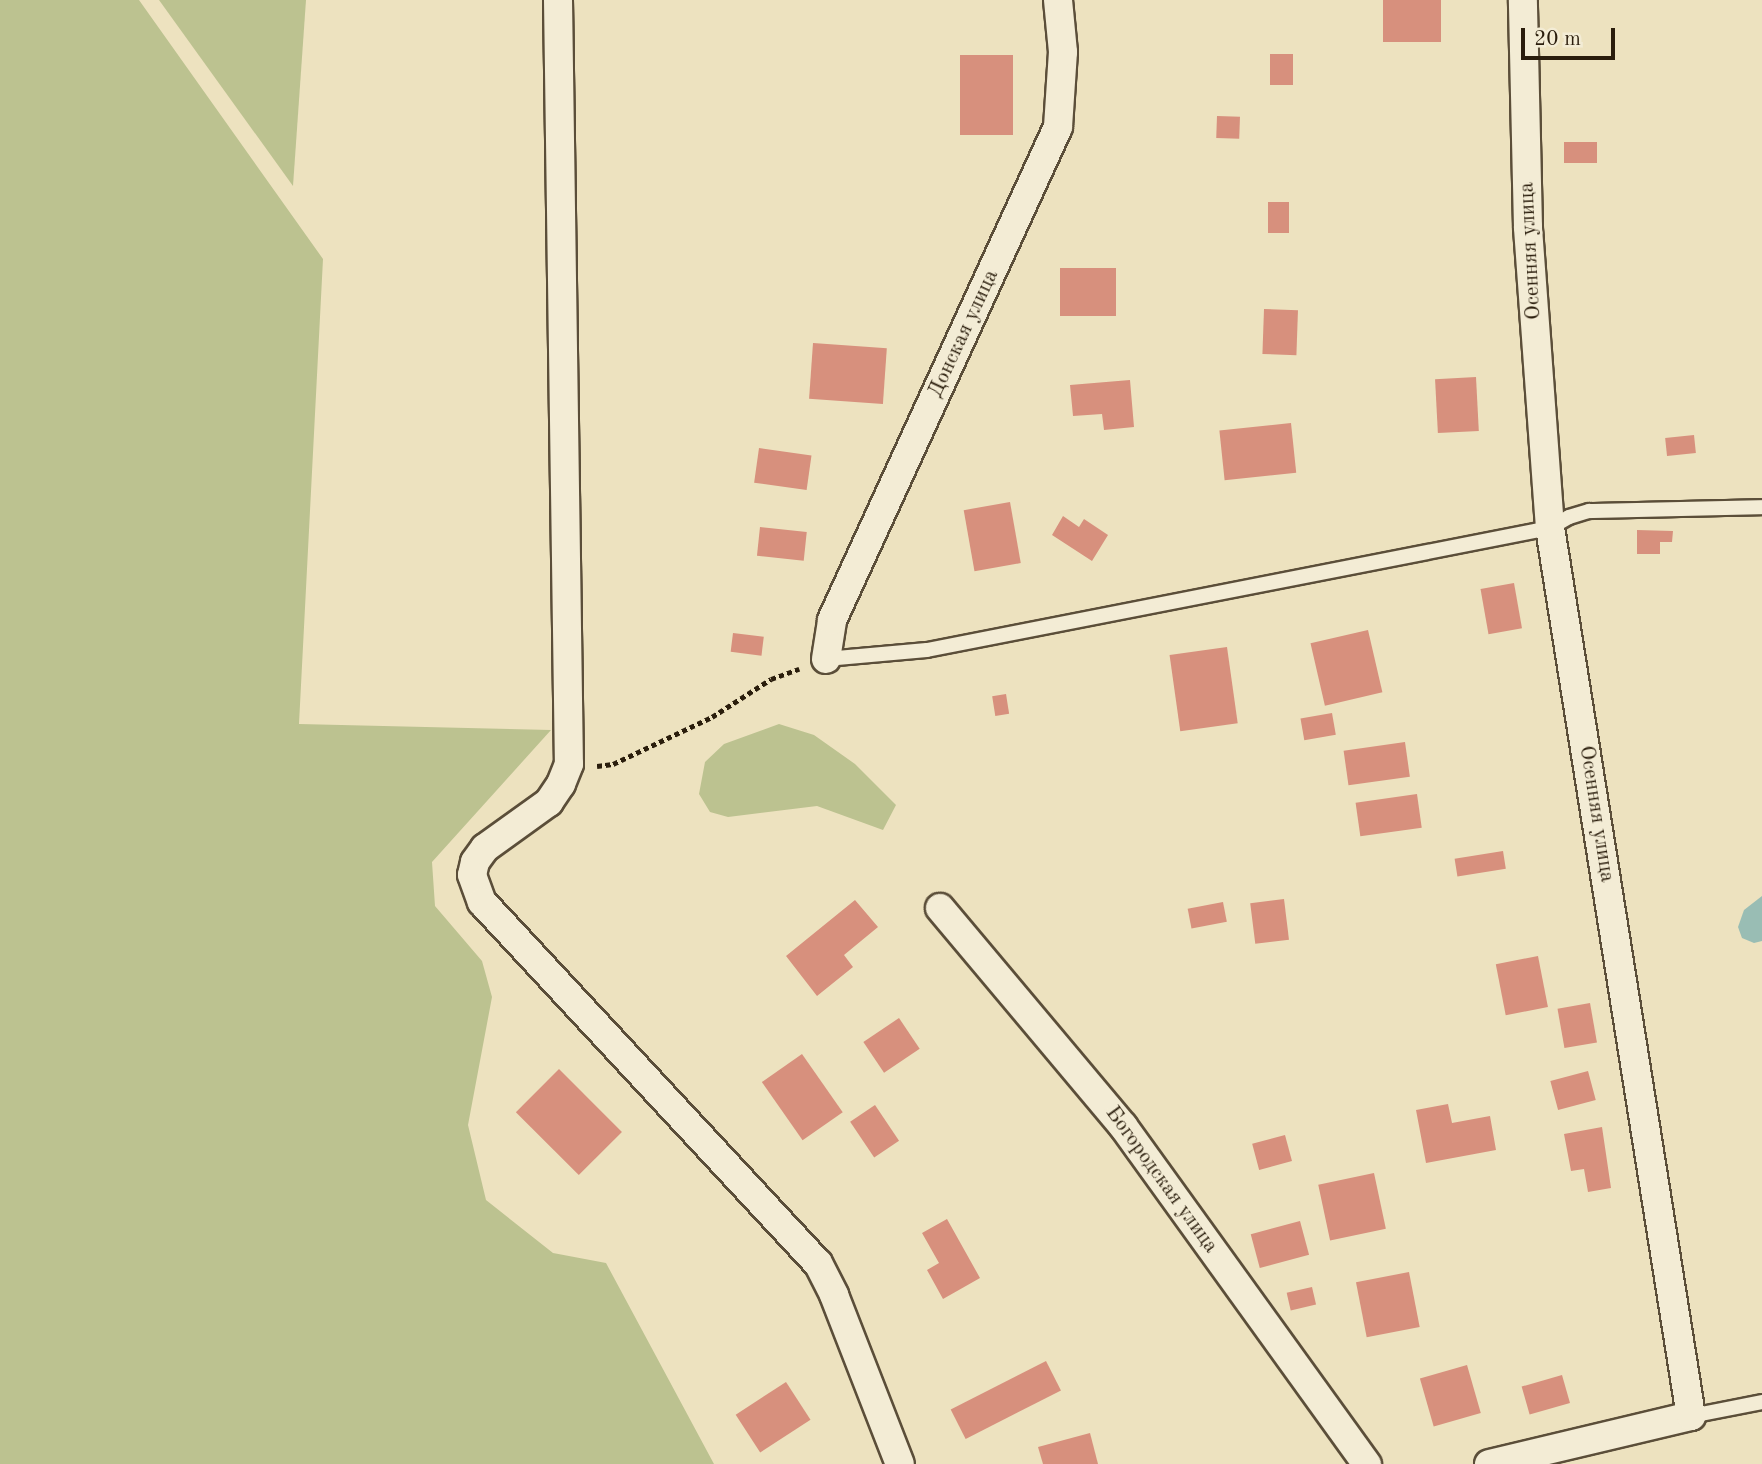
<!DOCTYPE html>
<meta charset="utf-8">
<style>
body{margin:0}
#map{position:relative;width:1762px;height:1464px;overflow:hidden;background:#ede2bf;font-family:"Old Standard TT",serif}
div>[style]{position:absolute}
.green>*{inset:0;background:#bcc290}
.water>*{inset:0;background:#99bdb4}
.building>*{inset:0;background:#d7907d;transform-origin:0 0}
.path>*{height:4.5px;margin-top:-2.25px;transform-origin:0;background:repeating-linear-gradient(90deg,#2a1d0c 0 5px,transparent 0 8.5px)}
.roads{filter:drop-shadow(2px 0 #5b4e39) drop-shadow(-2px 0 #5b4e39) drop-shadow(0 2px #5b4e39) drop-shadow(0 -2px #5b4e39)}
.service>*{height:14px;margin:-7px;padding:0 7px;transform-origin:7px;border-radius:7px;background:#f3ecd5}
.minor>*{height:28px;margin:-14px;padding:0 14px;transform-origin:14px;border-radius:14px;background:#f3ecd5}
span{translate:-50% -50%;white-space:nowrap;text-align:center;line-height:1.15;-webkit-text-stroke:5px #f3ecd5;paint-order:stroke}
.street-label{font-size:21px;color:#2a1d0c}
.scale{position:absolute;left:1521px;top:28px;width:94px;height:32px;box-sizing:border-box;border:4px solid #2a1d0c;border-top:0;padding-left:9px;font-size:21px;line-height:24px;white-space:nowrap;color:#2a1d0c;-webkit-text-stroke:5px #f3ecd5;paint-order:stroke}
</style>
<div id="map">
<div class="green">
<div style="clip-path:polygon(0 0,139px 0,323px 259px,299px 724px,551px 730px,432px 862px,435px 906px,482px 961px,492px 997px,468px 1125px,486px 1200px,553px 1253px,606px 1263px,714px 1464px,0 1464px)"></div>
<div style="clip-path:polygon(159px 0,306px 0,293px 186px)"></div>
<div style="clip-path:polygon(779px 724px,814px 735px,855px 764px,896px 805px,883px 830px,817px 806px,728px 817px,710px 812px,699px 794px,705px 762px,724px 744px)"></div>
</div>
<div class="water">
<div style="clip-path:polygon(1762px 896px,1762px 941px,1754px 943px,1742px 938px,1738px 927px,1744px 910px)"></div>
</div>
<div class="building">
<div style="left:1383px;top:0;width:58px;height:42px"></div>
<div style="left:1270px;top:54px;width:23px;height:31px"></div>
<div style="left:960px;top:55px;width:53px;height:80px"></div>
<div style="left:1217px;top:116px;width:23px;height:22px;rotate:2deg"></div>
<div style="left:1564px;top:142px;width:33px;height:21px"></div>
<div style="left:1268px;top:202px;width:21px;height:31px"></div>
<div style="left:1060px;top:268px;width:56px;height:48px"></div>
<div style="left:1264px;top:309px;width:34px;height:45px;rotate:2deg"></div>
<div style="left:813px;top:343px;width:74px;height:56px;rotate:4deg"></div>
<div style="left:1476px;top:377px;width:54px;height:41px;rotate:87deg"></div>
<div style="clip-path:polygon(1130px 380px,1134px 427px,1104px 430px,1102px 414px,1073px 416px,1070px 385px)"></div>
<div style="left:1291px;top:423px;width:50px;height:72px;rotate:84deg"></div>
<div style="left:1694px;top:435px;width:18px;height:29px;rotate:84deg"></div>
<div style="left:759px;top:448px;width:53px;height:35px;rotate:8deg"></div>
<div style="left:1010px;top:502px;width:62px;height:47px;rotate:80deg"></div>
<div style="clip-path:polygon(1063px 516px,1079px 527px,1084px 519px,1108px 535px,1092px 561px,1052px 535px)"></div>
<div style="left:760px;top:527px;width:47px;height:29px;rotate:6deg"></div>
<div style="clip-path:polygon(1637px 530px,1673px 531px,1672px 542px,1660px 542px,1660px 554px,1637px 554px)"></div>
<div style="left:1514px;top:583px;width:46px;height:34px;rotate:80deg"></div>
<div style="left:1368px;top:630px;width:64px;height:59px;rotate:77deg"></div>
<div style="left:733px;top:633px;width:31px;height:19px;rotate:7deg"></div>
<div style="left:1227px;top:647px;width:77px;height:58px;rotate:82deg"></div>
<div style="left:1006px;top:694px;width:20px;height:14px;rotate:81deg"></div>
<div style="left:1332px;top:713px;width:22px;height:32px;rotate:80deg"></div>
<div style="left:1405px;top:742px;width:35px;height:62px;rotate:82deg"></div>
<div style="left:1417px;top:794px;width:34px;height:62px;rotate:82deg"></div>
<div style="left:1503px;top:851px;width:18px;height:49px;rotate:81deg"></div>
<div style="left:1284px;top:899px;width:41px;height:34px;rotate:83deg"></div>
<div style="clip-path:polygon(855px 900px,878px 927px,844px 955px,853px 967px,817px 996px,786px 956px)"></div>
<div style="left:1223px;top:902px;width:20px;height:36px;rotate:79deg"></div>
<div style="left:1538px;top:956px;width:52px;height:43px;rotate:79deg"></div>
<div style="left:1590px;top:1003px;width:40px;height:33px;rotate:80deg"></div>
<div style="left:899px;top:1018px;width:37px;height:43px;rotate:56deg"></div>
<div style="left:802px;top:1054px;width:71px;height:49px;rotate:55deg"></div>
<div style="left:559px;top:1069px;width:89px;height:61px;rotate:45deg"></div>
<div style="left:1588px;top:1071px;width:30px;height:39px;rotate:75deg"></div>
<div style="clip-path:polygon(1448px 1104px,1452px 1123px,1490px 1116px,1496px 1150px,1426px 1163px,1416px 1110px)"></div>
<div style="left:875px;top:1105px;width:43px;height:30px;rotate:56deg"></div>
<div style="clip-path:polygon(1602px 1127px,1611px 1188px,1588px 1192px,1584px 1169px,1571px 1171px,1564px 1134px)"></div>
<div style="left:1285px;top:1135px;width:27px;height:34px;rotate:75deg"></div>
<div style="left:1374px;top:1173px;width:57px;height:57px;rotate:78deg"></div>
<div style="clip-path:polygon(947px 1219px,980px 1278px,943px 1299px,927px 1270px,939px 1263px,922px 1233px)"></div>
<div style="left:1300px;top:1221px;width:35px;height:51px;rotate:75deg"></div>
<div style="left:1409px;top:1272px;width:56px;height:54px;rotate:79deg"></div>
<div style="left:1312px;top:1287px;width:18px;height:26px;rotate:77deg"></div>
<div style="left:1046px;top:1361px;width:33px;height:107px;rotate:63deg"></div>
<div style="left:1467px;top:1365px;width:50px;height:49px;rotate:74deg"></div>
<div style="left:1562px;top:1375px;width:29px;height:42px;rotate:74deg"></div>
<div style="left:786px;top:1382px;width:45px;height:60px;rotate:57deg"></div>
<div style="clip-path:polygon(1090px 1433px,1098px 1464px,1043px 1464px,1038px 1447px)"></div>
</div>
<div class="path">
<div style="left:597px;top:766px;width:16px;rotate:-7deg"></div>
<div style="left:613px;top:764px;width:110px;rotate:-25.4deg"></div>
<div style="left:712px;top:717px;width:70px;rotate:-32.8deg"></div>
<div style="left:771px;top:679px;width:30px;rotate:-20deg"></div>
</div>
<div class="roads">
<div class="service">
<div style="left:826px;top:659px;width:101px;rotate:-5.1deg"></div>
<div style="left:927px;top:650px;width:635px;rotate:-11.08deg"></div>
<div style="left:1550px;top:528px;width:22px;rotate:-30deg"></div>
<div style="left:1569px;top:517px;width:21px;rotate:-17deg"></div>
<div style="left:1589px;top:511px;width:173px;rotate:-1.3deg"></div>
<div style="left:1691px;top:1416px;width:72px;rotate:-11.2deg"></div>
</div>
<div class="minor">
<div style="left:558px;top:0;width:764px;rotate:89.18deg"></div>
<div style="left:569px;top:764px;width:22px;rotate:112deg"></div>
<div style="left:561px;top:784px;width:22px;rotate:124deg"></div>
<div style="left:549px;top:802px;width:79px;rotate:144.3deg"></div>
<div style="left:485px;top:848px;width:17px;rotate:126deg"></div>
<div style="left:475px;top:862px;width:13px;rotate:103deg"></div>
<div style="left:472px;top:875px;width:29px;rotate:70deg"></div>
<div style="left:482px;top:902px;width:493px;rotate:47.1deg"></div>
<div style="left:818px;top:1263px;width:36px;rotate:63deg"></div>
<div style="left:834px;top:1295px;width:181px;rotate:68.7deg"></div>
<div style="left:826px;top:659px;width:39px;rotate:-81deg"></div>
<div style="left:832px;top:620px;width:542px;rotate:-65.37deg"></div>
<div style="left:1058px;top:127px;width:75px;rotate:-86.2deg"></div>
<div style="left:1063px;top:52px;width:52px;rotate:-95.5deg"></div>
<div style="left:940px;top:908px;width:285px;rotate:50deg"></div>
<div style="left:1123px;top:1126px;width:417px;rotate:54.2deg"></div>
<div style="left:1489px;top:1464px;width:208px;rotate:-13.4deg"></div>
<div style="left:1691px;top:1416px;width:899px;rotate:-99.02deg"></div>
<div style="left:1550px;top:528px;width:302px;rotate:-94.2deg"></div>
<div style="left:1528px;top:227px;width:227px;rotate:-91.3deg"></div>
</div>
</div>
<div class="street-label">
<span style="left:1531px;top:251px;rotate:-93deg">Осенняя улица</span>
<span style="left:964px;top:334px;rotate:-65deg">Донская улица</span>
<span style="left:1596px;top:814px;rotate:81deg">Осенняя улица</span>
<span style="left:1161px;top:1180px;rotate:54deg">Богородская улица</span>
</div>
<div class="scale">20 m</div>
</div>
